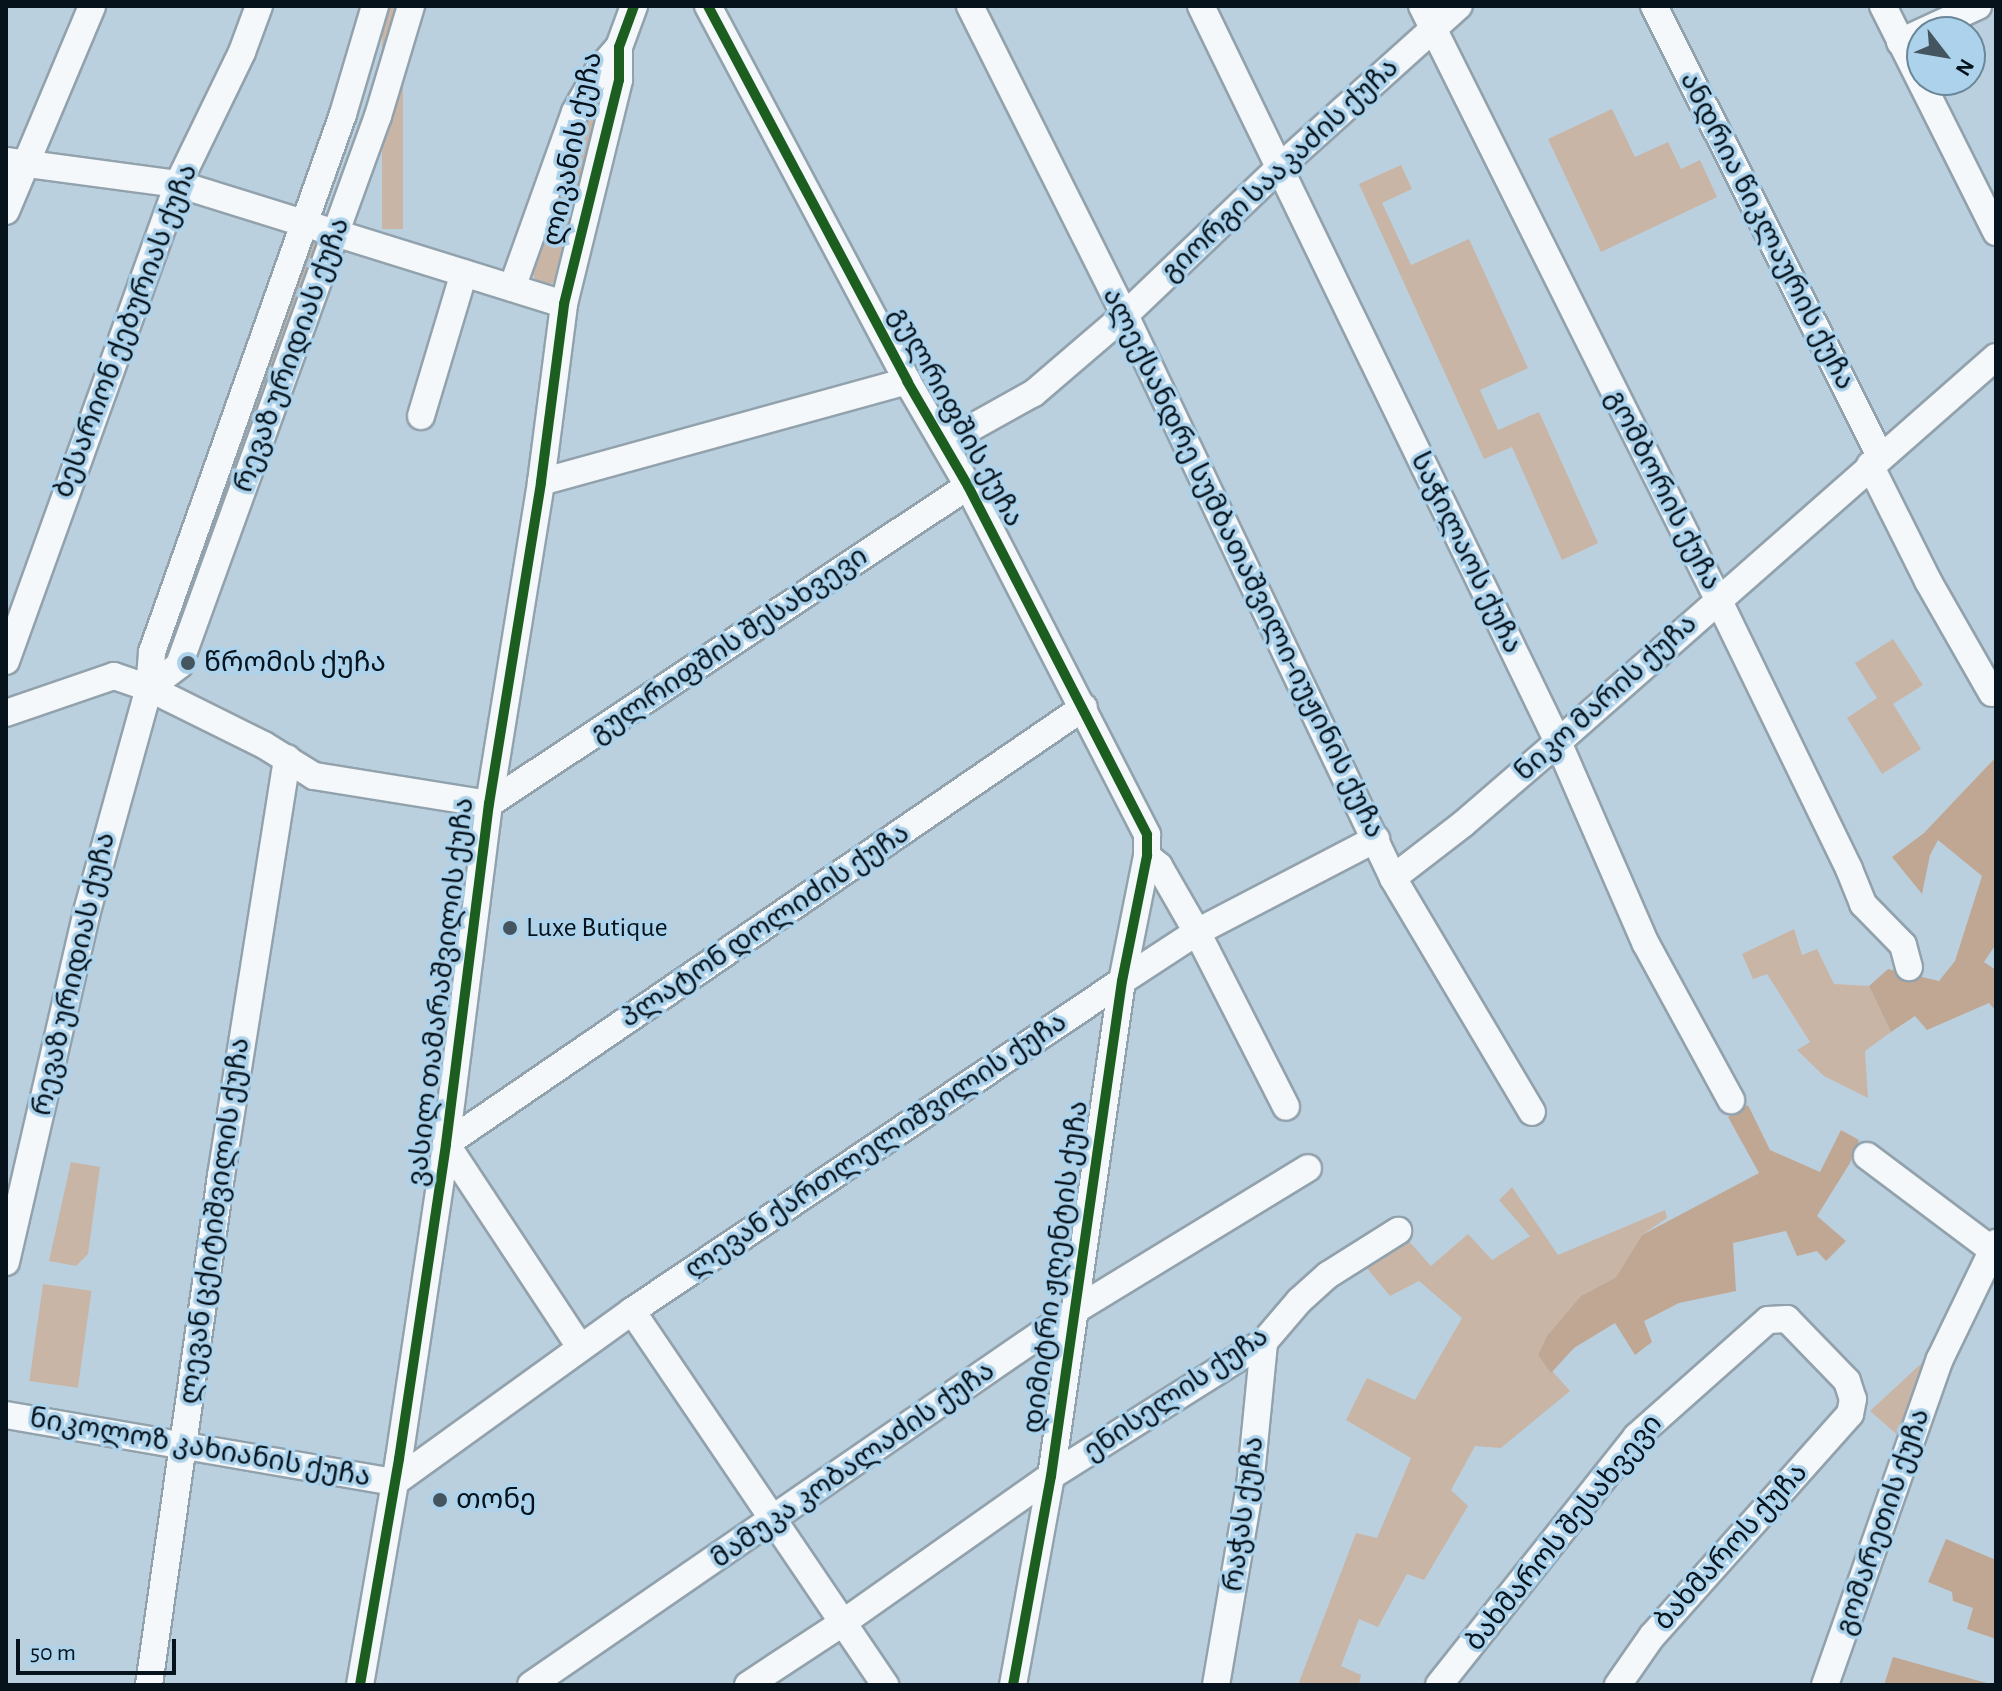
<!DOCTYPE html>
<meta charset="utf-8">
<style>
body{margin:0}
#map{position:relative;width:2002px;height:1691px;overflow:hidden;background:#bbd0de;font-family:"Alegreya Sans","Noto Sans Georgian",sans-serif}
div>[style]{position:absolute}
.green>*{inset:0;background:#c8b5a6;transform-origin:0 0}
.forest>*{inset:0;background:#bfa794}
.roads{filter:drop-shadow(2px 0 #92a2ad) drop-shadow(-2px 0 #92a2ad) drop-shadow(0 2px #92a2ad) drop-shadow(0 -2px #92a2ad)}
.minor>*{height:26px;margin:-13px;padding:0 13px;transform-origin:13px;border-radius:13px;background:#f5f8fa}
.cycleway>*{height:10px;margin:-5px;padding:0 5px;transform-origin:5px;border-radius:5px;background:#1b5e20}
.dots>*{width:22px;height:22px;translate:-50% -50%;box-sizing:border-box;border:4px solid #add3ec;border-radius:50%}
span{translate:-50% -50%;white-space:nowrap;text-align:center;line-height:1.15;-webkit-text-stroke:7px #add3ec;paint-order:stroke}
.street-label{font-size:28px;color:#06131c}
.poi-label{font-size:28px;color:#06131c}
.left{translate:0 -50%;text-align:left}
.frame{position:absolute;inset:0;border:8px solid #06131c;pointer-events:none}
.north{position:absolute;left:1906px;top:16px;width:80px;height:80px;box-sizing:border-box;background:#add3ec;border:2px solid #6a8699;border-radius:50%;rotate:121deg;font-size:22px;font-weight:700;line-height:32px;text-align:center;color:#06131c}
.north::after{content:'';display:block;margin:auto;width:28px;height:36px;background:#455560;clip-path:polygon(50% 0,100% 100%,50% 72%,0 100%)}
.scale{position:absolute;left:16px;top:1639px;width:160px;height:36px;box-sizing:border-box;border:4px solid #06131c;border-top:0;padding-left:10px;font-size:24px;line-height:28px;white-space:nowrap;color:#06131c;-webkit-text-stroke:6px #add3ec;paint-order:stroke}
</style>
<div id="map">
<div class="green">
<div style="left:382px;top:6px;width:21px;height:223px"></div>
<div style="clip-path:polygon(602px 78px,612px 78px,560px 275px,553px 283px,543px 284px,534px 278px,533px 265px)"></div>
<div style="clip-path:polygon(1612px 109px,1635px 157px,1668px 142px,1681px 169px,1700px 160px,1717px 197px,1601px 252px,1548px 139px)"></div>
<div style="clip-path:polygon(1401px 165px,1412px 189px,1382px 203px,1411px 265px,1469px 239px,1528px 368px,1480px 390px,1498px 430px,1539px 412px,1598px 543px,1562px 560px,1512px 447px,1484px 459px,1359px 184px)"></div>
<div style="left:310px;top:231px;width:18px;height:447px;rotate:19deg"></div>
<div style="clip-path:polygon(1893px 639px,1923px 685px,1893px 704px,1921px 749px,1882px 774px,1847px 718px,1877px 698px,1855px 663px)"></div>
<div style="clip-path:polygon(1794px 929px,1802px 955px,1817px 949px,1834px 984px,1869px 986px,1891px 1032px,1865px 1051px,1868px 1098px,1824px 1076px,1797px 1050px,1810px 1042px,1767px 974px,1753px 979px,1742px 954px)"></div>
<div style="clip-path:polygon(71px 1162px,100px 1167px,88px 1254px,76px 1266px,49px 1261px)"></div>
<div style="clip-path:polygon(1512px 1187px,1558px 1255px,1665px 1210px,1667px 1218px,1642px 1235px,1616px 1277px,1581px 1296px,1538px 1355px,1570px 1391px,1501px 1448px,1475px 1446px,1451px 1490px,1468px 1506px,1424px 1580px,1407px 1574px,1378px 1627px,1359px 1619px,1341px 1666px,1361px 1675px,1359px 1685px,1298px 1685px,1356px 1533px,1377px 1538px,1411px 1458px,1346px 1420px,1367px 1378px,1415px 1400px,1462px 1318px,1419px 1281px,1390px 1296px,1361px 1261px,1406px 1238px,1431px 1266px,1468px 1234px,1492px 1260px,1530px 1236px,1499px 1200px)"></div>
<div style="left:43px;top:1284px;width:49px;height:98px;rotate:8deg"></div>
<div style="clip-path:polygon(1937px 1349px,1901px 1438px,1870px 1411px)"></div>
</div>
<div class="forest">
<div style="clip-path:polygon(1996px 757px,1996px 944px,1984px 962px,1996px 970px,1996px 1011px,1989px 1003px,1927px 1030px,1915px 1016px,1891px 1032px,1869px 986px,1888px 969px,1939px 981px,1955px 961px,1982px 876px,1938px 840px,1930px 855px,1922px 894px,1892px 857px,1924px 833px)"></div>
<div style="clip-path:polygon(1748px 1105px,1770px 1150px,1820px 1172px,1841px 1130px,1859px 1140px,1850px 1163px,1817px 1216px,1846px 1241px,1826px 1261px,1817px 1251px,1797px 1256px,1786px 1231px,1733px 1243px,1736px 1291px,1679px 1303px,1644px 1321px,1652px 1342px,1635px 1355px,1615px 1323px,1574px 1348px,1551px 1373px,1538px 1355px,1547px 1336px,1581px 1296px,1616px 1277px,1642px 1235px,1759px 1173px,1728px 1117px)"></div>
<div style="clip-path:polygon(1946px 1539px,1996px 1560px,1996px 1639px,1967px 1629px,1973px 1608px,1953px 1601px,1952px 1592px,1928px 1582px)"></div>
<div style="clip-path:polygon(1893px 1657px,1994px 1685px,1884px 1685px)"></div>
</div>
<div class="roads">
<div class="minor">
<div style="left:708px;top:6px;width:425px;rotate:62deg"></div>
<div style="left:907px;top:381px;width:121px;rotate:59.8deg"></div>
<div style="left:968px;top:486px;width:392px;rotate:62.8deg"></div>
<div style="left:1147px;top:835px;width:21px;rotate:90deg"></div>
<div style="left:1147px;top:856px;width:127px;rotate:101.3deg"></div>
<div style="left:1122px;top:981px;width:500px;rotate:98.16deg"></div>
<div style="left:1051px;top:1476px;width:212px;rotate:100.3deg"></div>
<div style="left:970px;top:6px;width:346px;rotate:63.4deg"></div>
<div style="left:1125px;top:315px;width:624px;rotate:64.54deg"></div>
<div style="left:1393px;top:878px;width:272px;rotate:59.3deg"></div>
<div style="left:1201px;top:6px;width:818px;rotate:64.12deg"></div>
<div style="left:1558px;top:742px;width:220px;rotate:66.5deg"></div>
<div style="left:1646px;top:944px;width:178px;rotate:61.4deg"></div>
<div style="left:1422px;top:6px;width:663px;rotate:63.47deg"></div>
<div style="left:1718px;top:599px;width:300px;rotate:64.1deg"></div>
<div style="left:1849px;top:869px;width:38px;rotate:68deg"></div>
<div style="left:1863px;top:904px;width:57px;rotate:45.7deg"></div>
<div style="left:1903px;top:945px;width:23px;rotate:75deg"></div>
<div style="left:1654px;top:6px;width:504px;rotate:63.33deg"></div>
<div style="left:1883px;top:6px;width:253px;rotate:63.4deg"></div>
<div style="left:1900px;top:42px;width:86px;rotate:-24.8deg"></div>
<div style="left:6px;top:161px;width:174px;rotate:7.6deg"></div>
<div style="left:178px;top:184px;width:404px;rotate:17.3deg"></div>
<div style="left:6px;top:211px;width:222px;rotate:-67.2deg"></div>
<div style="left:512px;top:288px;width:187px;rotate:-70.3deg"></div>
<div style="left:575px;top:112px;width:47px;rotate:-60.7deg"></div>
<div style="left:598px;top:71px;width:32px;rotate:-49deg"></div>
<div style="left:421px;top:416px;width:149px;rotate:-73.3deg"></div>
<div style="left:944px;top:443px;width:103px;rotate:-29.1deg"></div>
<div style="left:1034px;top:393px;width:120px;rotate:-40.6deg"></div>
<div style="left:1125px;top:315px;width:216px;rotate:-43.7deg"></div>
<div style="left:1281px;top:166px;width:239px;rotate:-42deg"></div>
<div style="left:1870px;top:465px;width:130px;rotate:63.4deg"></div>
<div style="left:1928px;top:581px;width:129px;rotate:60.3deg"></div>
<div style="left:541px;top:482px;width:380px;rotate:-15.4deg"></div>
<div style="left:6px;top:661px;width:507px;rotate:-70.17deg"></div>
<div style="left:178px;top:184px;width:147px;rotate:-64.1deg"></div>
<div style="left:242px;top:52px;width:49px;rotate:-69.7deg"></div>
<div style="left:149px;top:688px;width:38px;rotate:-37deg"></div>
<div style="left:179px;top:665px;width:584px;rotate:-70.08deg"></div>
<div style="left:378px;top:116px;width:115px;rotate:-73.3deg"></div>
<div style="left:6px;top:713px;width:114px;rotate:-18.9deg"></div>
<div style="left:114px;top:676px;width:37px;rotate:19deg"></div>
<div style="left:149px;top:688px;width:128px;rotate:26.4deg"></div>
<div style="left:264px;top:745px;width:59px;rotate:31.8deg"></div>
<div style="left:314px;top:776px;width:177px;rotate:9.1deg"></div>
<div style="left:489px;top:804px;width:575px;rotate:-33.58deg"></div>
<div style="left:1147px;top:856px;width:16px;rotate:40deg"></div>
<div style="left:1159px;top:866px;width:76px;rotate:60.1deg"></div>
<div style="left:1197px;top:932px;width:196px;rotate:63deg"></div>
<div style="left:1393px;top:878px;width:88px;rotate:-37.6deg"></div>
<div style="left:1463px;top:824px;width:125px;rotate:-40.8deg"></div>
<div style="left:1558px;top:742px;width:583px;rotate:-41.32deg"></div>
<div style="left:1867px;top:1156px;width:155px;rotate:36.9deg"></div>
<div style="left:6px;top:1262px;width:356px;rotate:-77deg"></div>
<div style="left:86px;top:915px;width:236px;rotate:-74.5deg"></div>
<div style="left:149px;top:688px;width:36px;rotate:-85deg"></div>
<div style="left:152px;top:652px;width:571px;rotate:-70.45deg"></div>
<div style="left:343px;top:114px;width:113px;rotate:-73.5deg"></div>
<div style="left:632px;top:1311px;width:452px;rotate:55.9deg"></div>
<div style="left:580px;top:1347px;width:243px;rotate:-123.4deg"></div>
<div style="left:446px;top:1144px;width:773px;rotate:-34.41deg"></div>
<div style="left:6px;top:1415px;width:395px;rotate:9.8deg"></div>
<div style="left:395px;top:1482px;width:292px;rotate:-35.8deg"></div>
<div style="left:632px;top:1311px;width:591px;rotate:-33.96deg"></div>
<div style="left:1122px;top:981px;width:90px;rotate:-33.2deg"></div>
<div style="left:1197px;top:932px;width:202px;rotate:-27.5deg"></div>
<div style="left:149px;top:1685px;width:514px;rotate:-81.95deg"></div>
<div style="left:221px;top:1176px;width:423px;rotate:-81deg"></div>
<div style="left:360px;top:1685px;width:229px;rotate:-80.2deg"></div>
<div style="left:399px;top:1459px;width:318px;rotate:-81.5deg"></div>
<div style="left:446px;top:1144px;width:343px;rotate:-82.8deg"></div>
<div style="left:489px;top:804px;width:326px;rotate:-80.8deg"></div>
<div style="left:541px;top:482px;width:179px;rotate:-82.6deg"></div>
<div style="left:564px;top:304px;width:231px;rotate:-76.2deg"></div>
<div style="left:619px;top:80px;width:33px;rotate:-90deg"></div>
<div style="left:619px;top:47px;width:44px;rotate:-69.9deg"></div>
<div style="left:531px;top:1685px;width:659px;rotate:-34.56deg"></div>
<div style="left:1074px;top:1311px;width:274px;rotate:-31.4deg"></div>
<div style="left:748px;top:1685px;width:115px;rotate:-33.3deg"></div>
<div style="left:844px;top:1622px;width:253px;rotate:-35.2deg"></div>
<div style="left:1051px;top:1476px;width:252px;rotate:-32.2deg"></div>
<div style="left:1264px;top:1342px;width:54px;rotate:-49.5deg"></div>
<div style="left:1299px;top:1301px;width:39px;rotate:-42deg"></div>
<div style="left:1328px;top:1275px;width:83px;rotate:-32.2deg"></div>
<div style="left:1216px;top:1685px;width:202px;rotate:-80.3deg"></div>
<div style="left:1250px;top:1486px;width:145px;rotate:-84.4deg"></div>
<div style="left:1439px;top:1685px;width:317px;rotate:-51.5deg"></div>
<div style="left:1636px;top:1437px;width:176px;rotate:-41.6deg"></div>
<div style="left:1768px;top:1320px;width:19px;rotate:-3deg"></div>
<div style="left:1787px;top:1319px;width:86px;rotate:45.9deg"></div>
<div style="left:1847px;top:1381px;width:19px;rotate:72deg"></div>
<div style="left:1853px;top:1399px;width:15px;rotate:101deg"></div>
<div style="left:1850px;top:1414px;width:297px;rotate:131.7deg"></div>
<div style="left:1652px;top:1636px;width:60px;rotate:124.8deg"></div>
<div style="left:1825px;top:1685px;width:346px;rotate:-70.6deg"></div>
<div style="left:1940px;top:1359px;width:129px;rotate:-64.2deg"></div>
</div>
</div>
<div class="cycleway">
<div style="left:708px;top:6px;width:425px;rotate:62deg"></div>
<div style="left:907px;top:381px;width:121px;rotate:59.8deg"></div>
<div style="left:968px;top:486px;width:392px;rotate:62.8deg"></div>
<div style="left:1147px;top:835px;width:21px;rotate:90deg"></div>
<div style="left:1147px;top:856px;width:127px;rotate:101.3deg"></div>
<div style="left:1122px;top:981px;width:500px;rotate:98.16deg"></div>
<div style="left:1051px;top:1476px;width:212px;rotate:100.3deg"></div>
<div style="left:360px;top:1685px;width:229px;rotate:-80.2deg"></div>
<div style="left:399px;top:1459px;width:318px;rotate:-81.5deg"></div>
<div style="left:446px;top:1144px;width:343px;rotate:-82.8deg"></div>
<div style="left:489px;top:804px;width:326px;rotate:-80.8deg"></div>
<div style="left:541px;top:482px;width:179px;rotate:-82.6deg"></div>
<div style="left:564px;top:304px;width:231px;rotate:-76.2deg"></div>
<div style="left:619px;top:80px;width:33px;rotate:-90deg"></div>
<div style="left:619px;top:47px;width:44px;rotate:-69.9deg"></div>
</div>
<div class="dots">
<div style="left:188px;top:663px;background:#455560"></div>
<div style="left:510px;top:928px;background:#455560"></div>
<div style="left:440px;top:1500px;background:#455560"></div>
</div>
<div class="street-label">
<span style="left:573px;top:149px;rotate:-78deg">ლიკანის ქუჩა</span>
<span style="left:1280px;top:170px;rotate:-43deg">გიორგი სააკაძის ქუჩა</span>
<span style="left:1767px;top:231px;rotate:63deg">ანდრია წიკლაურის ქუჩა</span>
<span style="left:126px;top:331px;rotate:-69deg">ბესარიონ ქებურიას ქუჩა</span>
<span style="left:292px;top:355px;rotate:-70deg">რევაზ ურიდიას ქუჩა</span>
<span style="left:956px;top:417px;rotate:61deg">გულრიფშის ქუჩა</span>
<span style="left:1663px;top:490px;rotate:63deg">გომბორის ქუჩა</span>
<span style="left:1466px;top:553px;rotate:64deg">საჭილაოს ქუჩა</span>
<span style="left:1243px;top:563px;rotate:64deg">ალექსანდრე სუმბათაშვილი-იუჟინის ქუჩა</span>
<span style="left:729px;top:645px;rotate:-34deg">გულრიფშის შესახვევი</span>
<span style="left:1606px;top:698px;rotate:-42deg">ნიკო მარის ქუჩა</span>
<span style="left:765px;top:926px;rotate:-34deg">პლატონ დოლიძის ქუჩა</span>
<span style="left:74px;top:974px;rotate:-77deg">რევაზ ურიდიას ქუჩა</span>
<span style="left:441px;top:992px;rotate:-83deg">ვასილ თამარაშვილის ქუჩა</span>
<span style="left:876px;top:1146px;rotate:-34deg">ლევან ქართლელიშვილის ქუჩა</span>
<span style="left:215px;top:1221px;rotate:-82deg">ლევან ცქიტიშვილის ქუჩა</span>
<span style="left:1056px;top:1267px;rotate:-82deg">დიმიტრი ჟღენტის ქუჩა</span>
<span style="left:1176px;top:1394px;rotate:-34deg">ენისელის ქუჩა</span>
<span style="left:200px;top:1448px;rotate:10deg">ნიკოლოზ კახიანის ქუჩა</span>
<span style="left:853px;top:1465px;rotate:-35deg">მამუკა კობალაძის ქუჩა</span>
<span style="left:1244px;top:1514px;rotate:-82deg">რაჭას ქუჩა</span>
<span style="left:1883px;top:1522px;rotate:-71deg">გომარეთის ქუჩა</span>
<span style="left:1564px;top:1533px;rotate:-51deg">ბახმაროს შესახვევი</span>
<span style="left:1731px;top:1547px;rotate:-48deg">ბახმაროს ქუჩა</span>
</div>
<div class="poi-label">
<span class="left" style="left:204px;top:663px">წრომის ქუჩა</span>
<span class="left" style="left:526px;top:928px">Luxe Butique</span>
<span class="left" style="left:456px;top:1500px">თონე</span>
</div>
<div class="frame"></div>
<div class="north">N</div>
<div class="scale">50 m</div>
</div>
